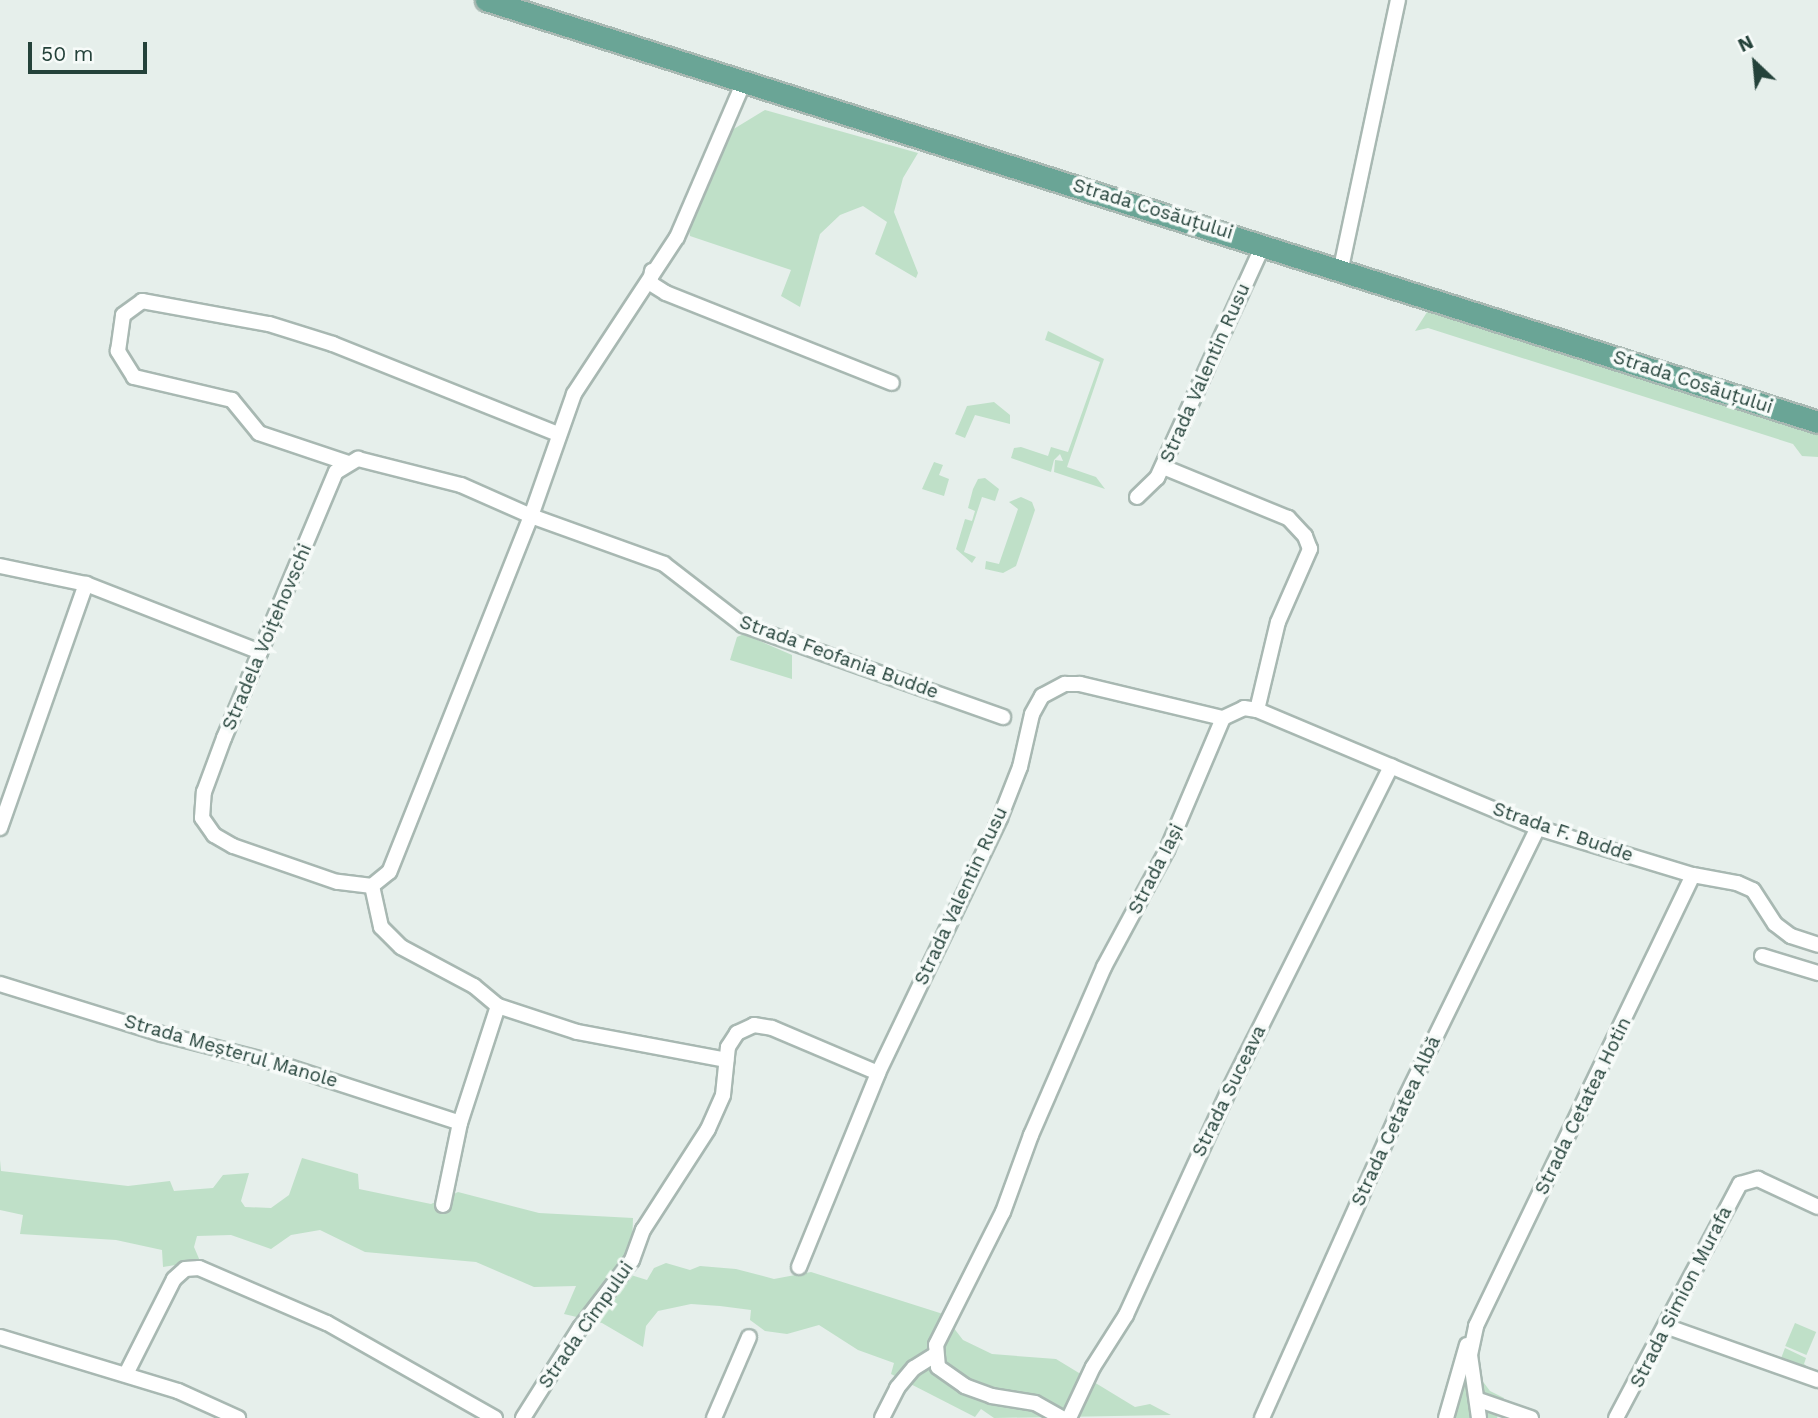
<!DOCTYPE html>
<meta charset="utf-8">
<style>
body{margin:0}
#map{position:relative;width:1818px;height:1418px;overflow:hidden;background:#e6efeb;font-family:"Work Sans",sans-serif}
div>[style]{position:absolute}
.green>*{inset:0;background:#bfe0c8;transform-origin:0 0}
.roads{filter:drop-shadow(2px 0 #a8b8b2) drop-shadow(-2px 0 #a8b8b2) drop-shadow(0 2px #a8b8b2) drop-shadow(0 -2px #a8b8b2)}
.street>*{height:14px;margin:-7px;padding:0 7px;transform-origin:7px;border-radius:7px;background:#fff}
.primary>*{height:21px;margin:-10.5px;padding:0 10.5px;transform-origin:10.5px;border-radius:10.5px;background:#6aa596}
span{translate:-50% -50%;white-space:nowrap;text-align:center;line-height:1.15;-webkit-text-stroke:7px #f7fbf9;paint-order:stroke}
.street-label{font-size:19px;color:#24423a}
.north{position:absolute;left:1720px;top:28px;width:70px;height:70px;-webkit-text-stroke:5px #f7fbf9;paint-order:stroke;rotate:334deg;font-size:19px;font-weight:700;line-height:28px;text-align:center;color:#24423a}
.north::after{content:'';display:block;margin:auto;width:24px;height:32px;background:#24423a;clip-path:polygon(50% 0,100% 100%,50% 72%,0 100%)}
.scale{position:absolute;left:28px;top:42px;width:119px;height:32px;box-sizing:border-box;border:4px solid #24423a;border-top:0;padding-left:9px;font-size:21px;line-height:24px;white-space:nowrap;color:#24423a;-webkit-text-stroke:5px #f7fbf9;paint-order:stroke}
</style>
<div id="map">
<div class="green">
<div style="clip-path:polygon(765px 110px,918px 153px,903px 178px,894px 212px,918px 273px,916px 278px,875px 254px,887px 222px,863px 206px,840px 215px,820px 234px,800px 307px,781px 296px,791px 270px,690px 236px,688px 225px,732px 130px)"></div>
<div style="clip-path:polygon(1429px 309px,1799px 426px,1818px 434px,1818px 457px,1802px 456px,1793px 444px,1428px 328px,1415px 331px)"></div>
<div style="clip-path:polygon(1048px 331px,1104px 359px,1067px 467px,1096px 477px,1105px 489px,1054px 472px,1055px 460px,1063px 461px,1060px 454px,1054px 460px,1051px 472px,1011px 458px,1014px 448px,1021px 447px,1048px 456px,1051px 447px,1068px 452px,1100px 362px,1045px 340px)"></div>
<div style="clip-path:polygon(994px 402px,1010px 415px,1010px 424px,975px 415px,965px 438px,955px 434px,967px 406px)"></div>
<div style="clip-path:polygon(934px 462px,943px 465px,939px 475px,949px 479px,944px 496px,922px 489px)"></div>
<div style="clip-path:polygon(985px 478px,999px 489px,995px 501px,982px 497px,964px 552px,976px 557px,972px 563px,956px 549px,965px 519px,972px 521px,975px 511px,968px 508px,973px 489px,978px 479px)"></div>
<div style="clip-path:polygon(1021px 497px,1032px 502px,1035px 510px,1016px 566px,1003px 573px,985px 569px,986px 561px,999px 564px,1018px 509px,1009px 502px)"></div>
<div style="clip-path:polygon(744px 634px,792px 655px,792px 679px,730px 660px,737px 637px)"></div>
<div style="clip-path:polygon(302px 1158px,358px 1174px,359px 1189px,431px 1204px,458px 1192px,539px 1213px,633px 1218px,631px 1275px,647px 1280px,654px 1268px,666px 1263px,690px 1270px,700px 1266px,736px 1269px,774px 1279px,811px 1272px,943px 1314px,963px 1340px,992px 1354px,1056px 1359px,1135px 1407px,1150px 1404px,1171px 1415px,994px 1418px,981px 1409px,975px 1417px,891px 1374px,894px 1363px,858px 1350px,819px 1325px,787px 1334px,765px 1331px,750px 1320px,751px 1310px,720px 1306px,691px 1304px,658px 1311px,646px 1326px,643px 1347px,602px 1323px,564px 1314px,576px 1286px,534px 1287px,476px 1262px,365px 1252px,320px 1230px,291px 1235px,271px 1249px,231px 1235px,197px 1236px,194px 1247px,200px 1261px,163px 1267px,162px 1250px,116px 1240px,20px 1234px,23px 1215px,0 1210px,0 1160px,1px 1171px,128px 1186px,170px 1181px,174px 1191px,213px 1188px,223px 1175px,249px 1173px,241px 1201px,245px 1207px,271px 1208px,289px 1195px)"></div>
<div style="left:1795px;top:1323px;width:23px;height:25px;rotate:23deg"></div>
<div style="clip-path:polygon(1785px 1348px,1806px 1358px,1804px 1364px,1818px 1374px,1780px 1361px)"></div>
<div style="clip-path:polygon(1456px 1350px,1479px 1358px,1481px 1379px,1490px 1391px,1504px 1398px,1497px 1418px,1437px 1418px)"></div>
</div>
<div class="roads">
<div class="street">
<div style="left:743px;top:84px;width:167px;rotate:113.3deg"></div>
<div style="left:677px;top:237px;width:188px;rotate:123.3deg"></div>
<div style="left:574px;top:394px;width:129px;rotate:109.4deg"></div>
<div style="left:531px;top:516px;width:383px;rotate:111.7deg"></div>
<div style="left:389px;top:872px;width:22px;rotate:141deg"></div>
<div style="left:372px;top:886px;width:35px;rotate:-173deg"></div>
<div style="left:337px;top:882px;width:110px;rotate:-160.9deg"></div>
<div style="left:233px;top:846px;width:22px;rotate:-150deg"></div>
<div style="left:214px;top:835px;width:21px;rotate:-125deg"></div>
<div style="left:202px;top:818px;width:26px;rotate:-86deg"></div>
<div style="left:204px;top:792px;width:58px;rotate:-69.7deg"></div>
<div style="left:224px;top:738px;width:289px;rotate:-67.2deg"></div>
<div style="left:336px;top:472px;width:26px;rotate:-31deg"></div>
<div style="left:358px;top:459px;width:106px;rotate:14.2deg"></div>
<div style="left:461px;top:485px;width:77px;rotate:23.9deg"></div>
<div style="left:531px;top:516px;width:141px;rotate:19.8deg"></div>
<div style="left:664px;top:564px;width:100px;rotate:37.7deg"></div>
<div style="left:743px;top:625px;width:276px;rotate:19.5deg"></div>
<div style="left:1341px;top:268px;width:274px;rotate:-78deg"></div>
<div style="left:652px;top:271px;width:12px;rotate:99deg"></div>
<div style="left:650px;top:283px;width:19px;rotate:32deg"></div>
<div style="left:666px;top:293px;width:243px;rotate:21.7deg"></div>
<div style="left:348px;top:463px;width:94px;rotate:-161.4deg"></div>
<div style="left:259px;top:433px;width:43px;rotate:-129.3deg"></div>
<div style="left:232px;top:400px;width:101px;rotate:-166.8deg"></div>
<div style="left:134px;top:377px;width:31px;rotate:-122deg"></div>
<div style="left:118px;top:351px;width:36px;rotate:-82deg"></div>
<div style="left:123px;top:315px;width:24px;rotate:-36deg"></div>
<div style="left:142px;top:301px;width:129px;rotate:10.3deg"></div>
<div style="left:269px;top:324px;width:67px;rotate:17.4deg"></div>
<div style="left:333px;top:344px;width:242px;rotate:21.8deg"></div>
<div style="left:1137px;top:497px;width:28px;rotate:-44deg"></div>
<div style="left:1157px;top:478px;width:258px;rotate:-65.5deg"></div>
<div style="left:0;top:566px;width:88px;rotate:11.8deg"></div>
<div style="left:86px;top:584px;width:187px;rotate:21.3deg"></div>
<div style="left:1257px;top:710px;width:305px;rotate:22.8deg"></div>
<div style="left:1538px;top:828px;width:162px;rotate:16.9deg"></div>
<div style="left:1693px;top:875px;width:45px;rotate:10.3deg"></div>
<div style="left:1737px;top:883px;width:17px;rotate:24deg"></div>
<div style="left:1753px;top:890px;width:40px;rotate:57.1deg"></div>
<div style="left:1775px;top:924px;width:20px;rotate:37deg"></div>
<div style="left:1791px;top:936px;width:28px;rotate:18deg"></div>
<div style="left:0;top:828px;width:259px;rotate:-70.6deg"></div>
<div style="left:372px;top:886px;width:42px;rotate:77.6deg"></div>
<div style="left:381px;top:927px;width:28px;rotate:45deg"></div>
<div style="left:401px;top:947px;width:83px;rotate:28.1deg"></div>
<div style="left:474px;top:986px;width:31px;rotate:40deg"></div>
<div style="left:498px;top:1006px;width:83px;rotate:18.2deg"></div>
<div style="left:577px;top:1032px;width:152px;rotate:10.6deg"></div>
<div style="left:1762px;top:956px;width:59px;rotate:16.9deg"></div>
<div style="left:0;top:984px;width:170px;rotate:17.2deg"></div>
<div style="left:162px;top:1034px;width:125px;rotate:14.4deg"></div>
<div style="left:283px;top:1065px;width:186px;rotate:18.1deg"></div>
<div style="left:443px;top:1205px;width:84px;rotate:-78.3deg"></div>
<div style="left:460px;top:1123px;width:123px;rotate:-72deg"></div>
<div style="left:799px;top:1267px;width:209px;rotate:-67.8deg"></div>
<div style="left:878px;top:1073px;width:283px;rotate:-64.4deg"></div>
<div style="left:1000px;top:818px;width:55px;rotate:-68.6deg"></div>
<div style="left:1020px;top:767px;width:54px;rotate:-77.2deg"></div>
<div style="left:1032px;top:714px;width:21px;rotate:-61deg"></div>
<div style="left:1042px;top:696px;width:26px;rotate:-28deg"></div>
<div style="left:1065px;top:684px;width:15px"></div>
<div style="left:1080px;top:684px;width:147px;rotate:13.4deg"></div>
<div style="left:1668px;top:1327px;width:159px;rotate:19.5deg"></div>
<div style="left:0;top:1337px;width:186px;rotate:16.9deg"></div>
<div style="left:178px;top:1391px;width:66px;rotate:24.2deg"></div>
<div style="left:126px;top:1374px;width:106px;rotate:-63.2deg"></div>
<div style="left:174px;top:1279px;width:15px;rotate:-42deg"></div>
<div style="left:185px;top:1269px;width:14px;rotate:-4deg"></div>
<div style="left:199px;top:1268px;width:139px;rotate:23.3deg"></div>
<div style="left:327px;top:1323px;width:193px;rotate:29.5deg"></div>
<div style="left:1479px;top:1400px;width:55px;rotate:19.1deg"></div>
<div style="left:523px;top:1418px;width:107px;rotate:-57.7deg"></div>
<div style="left:580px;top:1328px;width:86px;rotate:-52.6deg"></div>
<div style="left:632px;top:1260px;width:32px;rotate:-70deg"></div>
<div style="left:643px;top:1230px;width:120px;rotate:-57.2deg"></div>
<div style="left:708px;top:1129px;width:37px;rotate:-66deg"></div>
<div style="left:723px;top:1095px;width:48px;rotate:-84.1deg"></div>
<div style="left:728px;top:1047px;width:17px;rotate:-57deg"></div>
<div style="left:737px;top:1033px;width:19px;rotate:-25deg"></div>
<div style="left:754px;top:1025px;width:18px;rotate:9deg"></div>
<div style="left:772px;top:1028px;width:115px;rotate:23deg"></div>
<div style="left:714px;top:1418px;width:88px;rotate:-66.6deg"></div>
<div style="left:882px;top:1418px;width:34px;rotate:-63deg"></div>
<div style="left:897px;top:1388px;width:26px;rotate:-50deg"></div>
<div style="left:914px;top:1368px;width:25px;rotate:-32deg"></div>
<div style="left:1062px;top:1418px;width:31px;rotate:-151deg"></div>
<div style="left:1035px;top:1403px;width:44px;rotate:-170.8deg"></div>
<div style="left:992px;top:1396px;width:29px;rotate:-160deg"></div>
<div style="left:965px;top:1386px;width:33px;rotate:-145deg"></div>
<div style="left:938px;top:1367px;width:22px;rotate:-95deg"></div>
<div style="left:936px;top:1345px;width:149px;rotate:-63.3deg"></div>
<div style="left:1003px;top:1212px;width:82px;rotate:-70deg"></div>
<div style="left:1031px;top:1135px;width:183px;rotate:-66.5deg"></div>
<div style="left:1104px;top:967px;width:133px;rotate:-61.7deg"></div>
<div style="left:1167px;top:850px;width:143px;rotate:-67deg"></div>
<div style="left:1223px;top:718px;width:23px;rotate:-25deg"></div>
<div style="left:1244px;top:708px;width:13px;rotate:9deg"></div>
<div style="left:1257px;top:710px;width:90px;rotate:-76.6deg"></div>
<div style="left:1278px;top:622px;width:80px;rotate:-66.3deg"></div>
<div style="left:1310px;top:549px;width:14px;rotate:-111deg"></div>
<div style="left:1305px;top:536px;width:25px;rotate:-133deg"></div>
<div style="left:1288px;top:518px;width:135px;rotate:-157.8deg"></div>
<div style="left:1069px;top:1418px;width:56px;rotate:-64.8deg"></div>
<div style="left:1093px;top:1367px;width:62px;rotate:-57.6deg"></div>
<div style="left:1126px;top:1315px;width:250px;rotate:-65.4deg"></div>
<div style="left:1230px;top:1088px;width:360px;rotate:-63.4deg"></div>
<div style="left:1262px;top:1418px;width:345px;rotate:-65.9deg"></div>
<div style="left:1403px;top:1103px;width:306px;rotate:-63.9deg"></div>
<div style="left:1446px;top:1418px;width:76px;rotate:-74deg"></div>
<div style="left:1479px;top:1418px;width:64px;rotate:-98.1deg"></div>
<div style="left:1470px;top:1355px;width:30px;rotate:-78deg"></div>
<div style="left:1476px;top:1326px;width:500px;rotate:-64.31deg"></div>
<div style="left:1616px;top:1418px;width:265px;rotate:-62.1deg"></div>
<div style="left:1740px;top:1184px;width:19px;rotate:-16deg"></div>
<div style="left:1758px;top:1179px;width:66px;rotate:25deg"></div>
</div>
<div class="primary">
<div style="left:486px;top:0;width:1397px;rotate:17.58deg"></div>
</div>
</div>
<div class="street-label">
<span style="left:1153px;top:209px;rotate:17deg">Strada Cosăuțului</span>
<span style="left:1205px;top:373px;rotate:-66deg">Strada Valentin Rusu</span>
<span style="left:1693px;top:382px;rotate:18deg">Strada Cosăuțului</span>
<span style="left:267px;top:637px;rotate:-67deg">Stradela Voițehovschi</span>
<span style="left:839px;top:657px;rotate:20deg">Strada Feofania Budde</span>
<span style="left:1563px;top:832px;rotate:19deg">Strada F. Budde</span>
<span style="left:1156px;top:869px;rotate:-63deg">Strada Iași</span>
<span style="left:961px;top:896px;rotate:-65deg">Strada Valentin Rusu</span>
<span style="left:231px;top:1051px;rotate:16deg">Strada Meșterul Manole</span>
<span style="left:1229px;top:1091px;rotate:-64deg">Strada Suceava</span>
<span style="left:1583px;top:1106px;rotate:-64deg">Strada Cetatea Hotin</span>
<span style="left:1396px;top:1121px;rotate:-65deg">Strada Cetatea Albă</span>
<span style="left:1681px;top:1297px;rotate:-63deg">Strada Simion Murafa</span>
<span style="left:586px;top:1325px;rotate:-55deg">Strada Cîmpului</span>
</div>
<div class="north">N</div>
<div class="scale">50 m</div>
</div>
